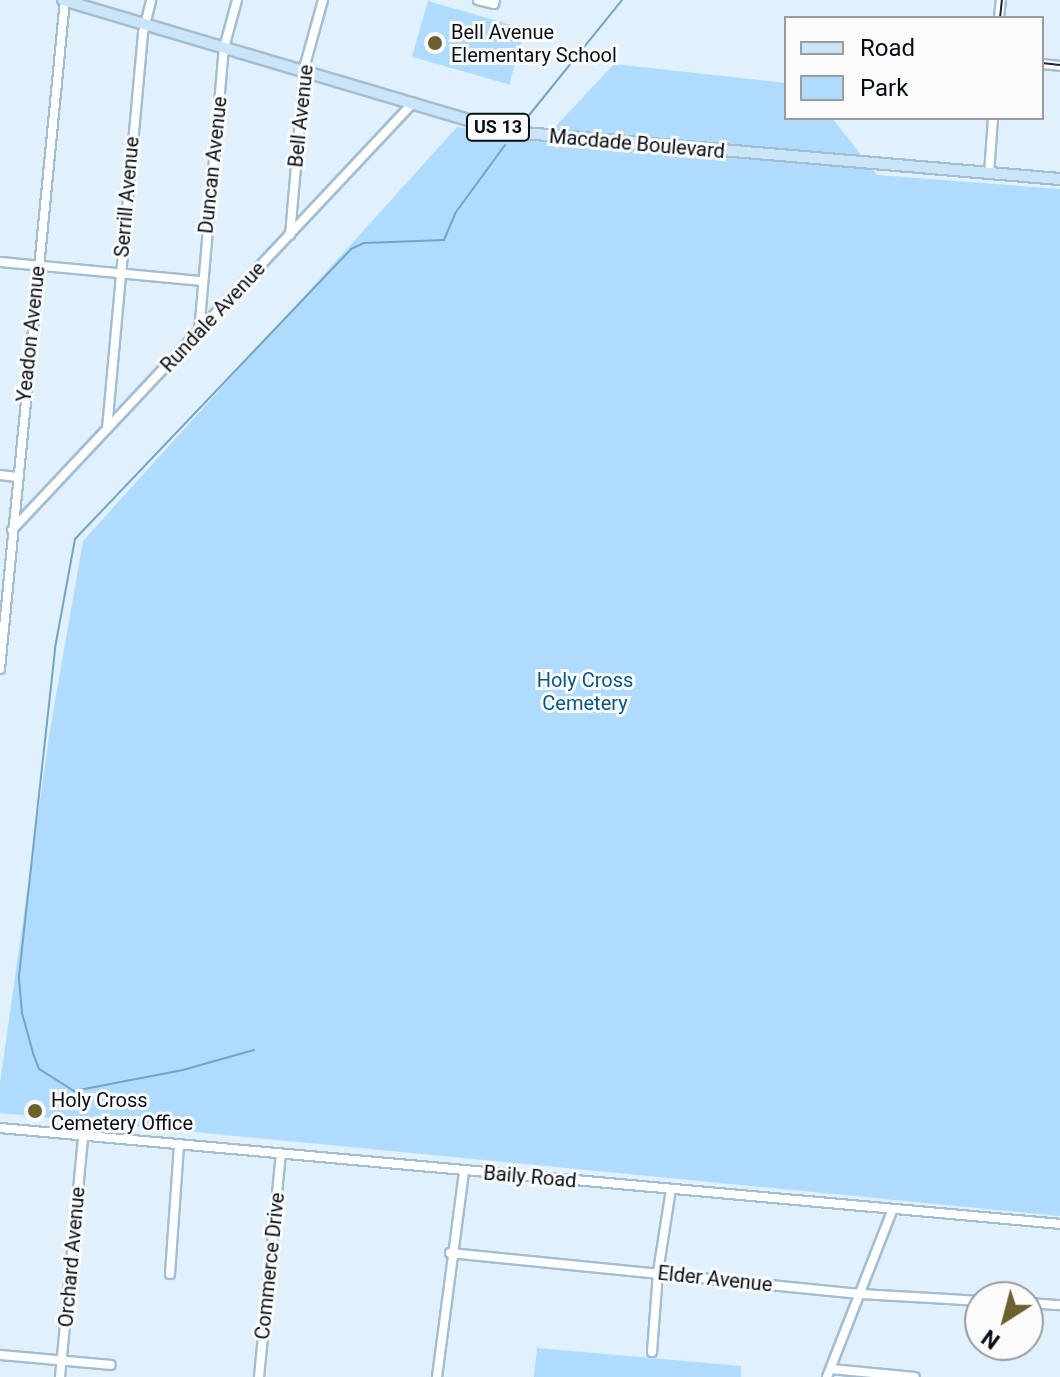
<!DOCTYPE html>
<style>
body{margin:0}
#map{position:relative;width:1060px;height:1377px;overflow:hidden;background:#e0f0fd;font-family:Roboto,sans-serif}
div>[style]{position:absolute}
.green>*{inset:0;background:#aedbfe;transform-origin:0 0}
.stream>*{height:2px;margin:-1px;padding:0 1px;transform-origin:1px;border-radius:1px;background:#75a3c6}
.roads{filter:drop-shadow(2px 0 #a3bdd1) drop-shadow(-2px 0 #a3bdd1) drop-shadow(0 2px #a3bdd1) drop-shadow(0 -2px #a3bdd1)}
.minor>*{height:8px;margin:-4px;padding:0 4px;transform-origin:4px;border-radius:4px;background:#fff}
.major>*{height:10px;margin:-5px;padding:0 5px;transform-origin:5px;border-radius:5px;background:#cae4f8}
.tram>*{height:2px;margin:-1px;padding:0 1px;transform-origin:1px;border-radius:1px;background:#1e272f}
.dots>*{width:22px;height:22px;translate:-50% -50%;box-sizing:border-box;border:4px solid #fbfbfb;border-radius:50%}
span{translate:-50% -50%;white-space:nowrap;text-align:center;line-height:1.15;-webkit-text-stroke:6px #fbfbfb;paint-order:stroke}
.shield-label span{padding:2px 6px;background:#fbfbfb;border:2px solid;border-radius:6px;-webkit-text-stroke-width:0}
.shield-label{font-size:18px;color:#060f16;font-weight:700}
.poi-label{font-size:20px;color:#060f16}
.left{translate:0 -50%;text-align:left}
.street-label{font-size:20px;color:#060f16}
.park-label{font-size:20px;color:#055785}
.legend{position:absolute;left:784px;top:16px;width:260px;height:104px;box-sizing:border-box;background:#fbfbfb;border:2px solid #999d9f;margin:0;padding:10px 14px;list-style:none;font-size:24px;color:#060f16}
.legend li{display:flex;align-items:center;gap:16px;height:40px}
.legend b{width:40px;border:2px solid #999d9f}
.north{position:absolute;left:964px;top:1281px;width:80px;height:80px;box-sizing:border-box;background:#fbfbfb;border:2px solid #999d9f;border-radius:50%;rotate:216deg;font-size:22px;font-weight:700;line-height:32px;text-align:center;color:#060f16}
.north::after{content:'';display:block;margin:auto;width:28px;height:36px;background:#6b612d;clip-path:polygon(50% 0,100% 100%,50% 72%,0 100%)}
</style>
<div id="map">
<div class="green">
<div style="left:428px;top:1px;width:101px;height:58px;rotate:16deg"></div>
<div style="clip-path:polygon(614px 64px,786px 83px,786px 118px,832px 118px,877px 175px,1060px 189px,1060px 1216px,0 1113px,0 1083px,50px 730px,83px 541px,457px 127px,541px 142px)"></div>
<div style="clip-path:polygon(537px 1348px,741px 1366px,741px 1377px,534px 1377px)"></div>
</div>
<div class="stream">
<div style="left:526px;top:119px;width:153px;rotate:-51.1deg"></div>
<div style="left:254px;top:1050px;width:74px;rotate:164.3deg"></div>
<div style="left:183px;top:1070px;width:111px;rotate:169.1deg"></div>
<div style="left:74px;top:1091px;width:41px;rotate:-147.8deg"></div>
<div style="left:39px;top:1069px;width:17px;rotate:-111deg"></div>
<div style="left:33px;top:1053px;width:41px;rotate:-105.4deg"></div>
<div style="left:22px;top:1013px;width:37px;rotate:-95deg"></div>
<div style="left:19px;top:976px;width:330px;rotate:-83.7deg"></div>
<div style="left:55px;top:648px;width:111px;rotate:-79.6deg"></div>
<div style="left:75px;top:539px;width:400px;rotate:-46.4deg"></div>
<div style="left:351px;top:249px;width:14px;rotate:-25deg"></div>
<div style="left:364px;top:243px;width:80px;rotate:-2.1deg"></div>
<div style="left:444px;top:240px;width:30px;rotate:-67deg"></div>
<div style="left:456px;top:212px;width:83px;rotate:-53.8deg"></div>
</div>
<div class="roads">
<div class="minor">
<div style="left:478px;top:0;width:16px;rotate:14deg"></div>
<div style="left:494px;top:4px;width:4px;rotate:-76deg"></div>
<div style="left:999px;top:18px;width:18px;rotate:-84deg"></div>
<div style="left:1042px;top:64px;width:18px;rotate:6deg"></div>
<div style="left:989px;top:174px;width:56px;rotate:-85.9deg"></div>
<div style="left:290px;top:235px;width:171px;rotate:-85deg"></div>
<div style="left:305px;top:65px;width:67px;rotate:-74.5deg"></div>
<div style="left:0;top:262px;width:202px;rotate:5.4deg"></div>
<div style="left:199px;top:332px;width:285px;rotate:-85deg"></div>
<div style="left:224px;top:48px;width:50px;rotate:-74.8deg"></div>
<div style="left:107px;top:429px;width:398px;rotate:-84.8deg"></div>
<div style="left:143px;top:33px;width:34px;rotate:-76deg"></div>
<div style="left:0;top:475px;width:17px;rotate:7deg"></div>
<div style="left:12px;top:530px;width:586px;rotate:-46.8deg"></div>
<div style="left:0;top:669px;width:672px;rotate:-84.45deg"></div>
<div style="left:0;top:1128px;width:1064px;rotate:5.17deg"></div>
<div style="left:450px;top:1253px;width:412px;rotate:5.7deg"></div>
<div style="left:860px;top:1294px;width:120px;rotate:3.3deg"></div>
<div style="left:170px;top:1274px;width:129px;rotate:-86deg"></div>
<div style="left:1028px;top:1303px;width:32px;rotate:4deg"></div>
<div style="left:652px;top:1352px;width:80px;rotate:-85.7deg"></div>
<div style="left:658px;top:1272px;width:84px;rotate:-81.1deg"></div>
<div style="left:0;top:1355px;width:111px;rotate:5.1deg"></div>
<div style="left:831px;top:1369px;width:84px;rotate:5.4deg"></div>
<div style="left:60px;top:1377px;width:241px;rotate:-84.5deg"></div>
<div style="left:259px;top:1377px;width:224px;rotate:-84.4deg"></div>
<div style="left:437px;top:1377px;width:208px;rotate:-82.5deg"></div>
<div style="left:827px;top:1377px;width:180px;rotate:-68.6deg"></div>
</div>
<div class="major">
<div style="left:63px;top:0;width:431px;rotate:16.5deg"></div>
<div style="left:476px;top:122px;width:49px;rotate:12.9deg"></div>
<div style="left:524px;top:133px;width:538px;rotate:4.91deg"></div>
</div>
</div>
<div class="tram">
<div style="left:1000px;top:18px;width:18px;rotate:-84deg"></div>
<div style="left:1042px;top:63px;width:18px;rotate:6deg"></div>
</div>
<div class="dots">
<div style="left:435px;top:43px;background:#6b612d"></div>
<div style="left:35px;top:1111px;background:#6b612d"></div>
</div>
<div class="shield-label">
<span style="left:498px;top:127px">US 13</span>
</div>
<div class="poi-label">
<span class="left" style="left:451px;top:44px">Bell Avenue<br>Elementary School</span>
<span class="left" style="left:51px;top:1112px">Holy Cross<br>Cemetery Office</span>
</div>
<div class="street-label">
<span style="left:301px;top:116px;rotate:-84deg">Bell Avenue</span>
<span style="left:637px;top:144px;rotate:5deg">Macdade Boulevard</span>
<span style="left:213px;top:165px;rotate:-84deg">Duncan Avenue</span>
<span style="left:127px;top:197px;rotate:-85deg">Serrill Avenue</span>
<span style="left:213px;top:317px;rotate:-47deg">Rundale Avenue</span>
<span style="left:31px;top:334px;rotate:-84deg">Yeadon Avenue</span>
<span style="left:530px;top:1177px;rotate:5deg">Baily Road</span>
<span style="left:72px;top:1257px;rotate:-85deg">Orchard Avenue</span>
<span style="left:270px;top:1266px;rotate:-84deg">Commerce Drive</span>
<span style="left:715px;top:1279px;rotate:6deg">Elder Avenue</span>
</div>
<div class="park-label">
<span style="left:585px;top:692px">Holy Cross<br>Cemetery</span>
</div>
<ul class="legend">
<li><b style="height:10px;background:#cae4f8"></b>Road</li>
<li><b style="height:22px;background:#aedbfe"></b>Park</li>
</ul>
<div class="north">N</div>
</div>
